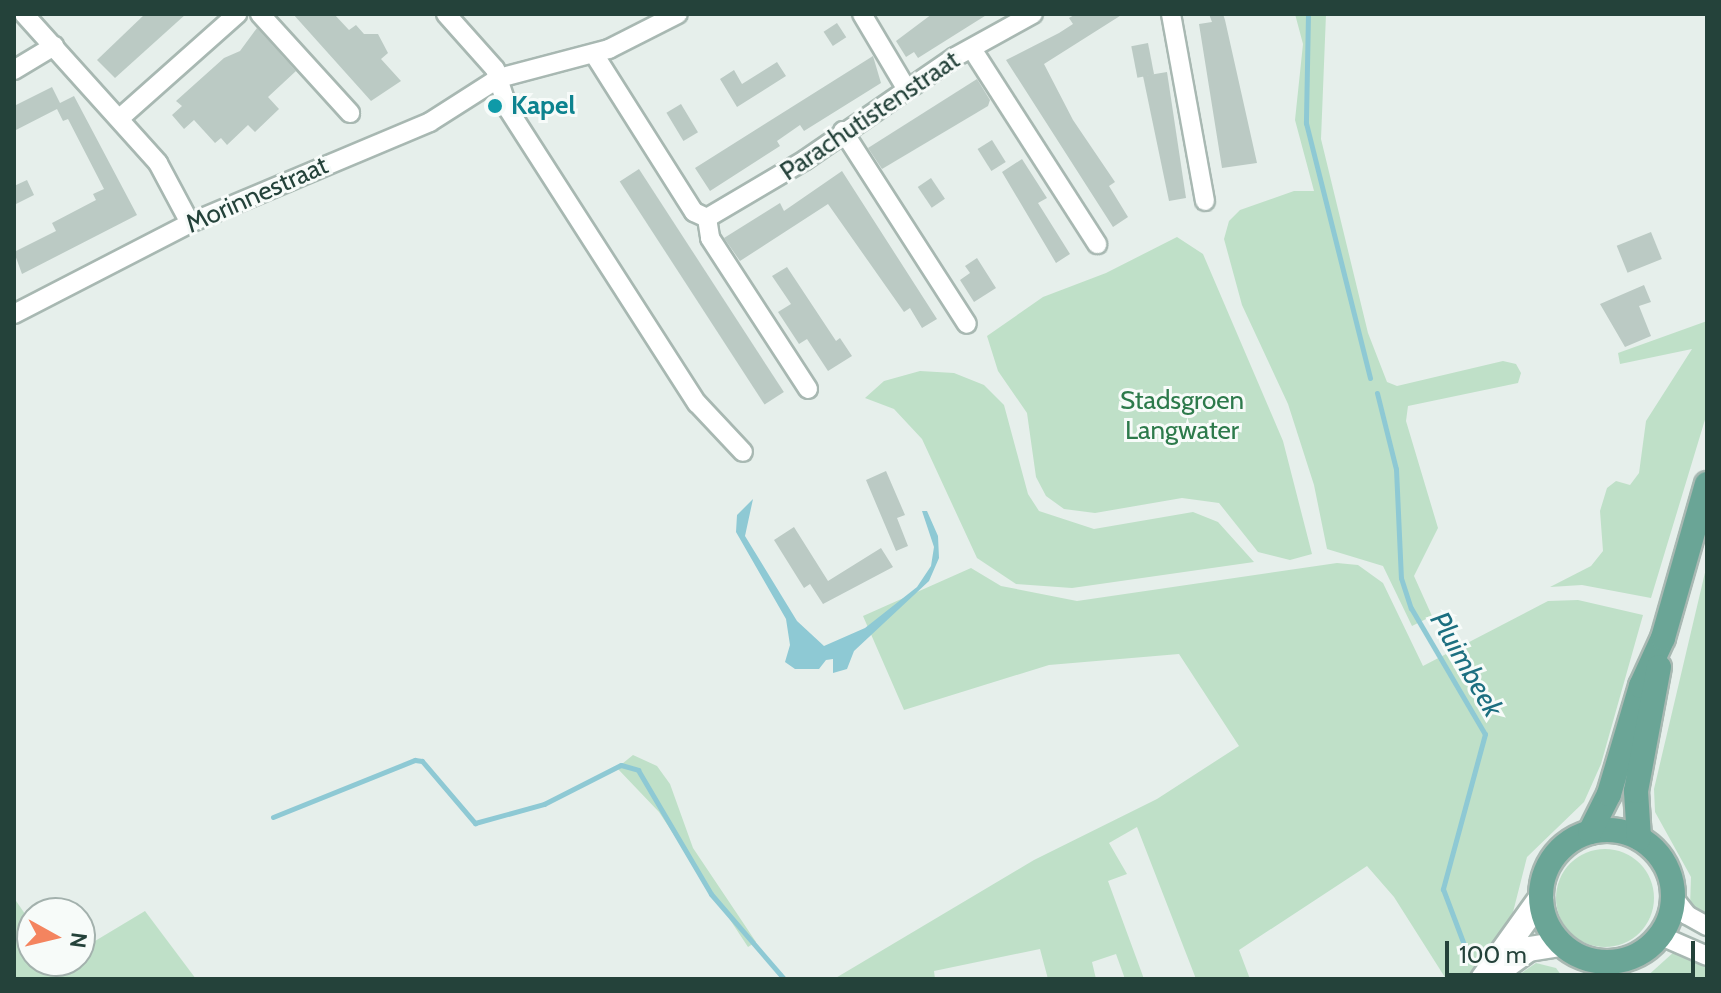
<!DOCTYPE html>
<style>
body{margin:0}
#map{position:relative;width:1721px;height:993px;overflow:hidden;background:#e6efeb;font-family:Cabin,sans-serif}
div>[style]{position:absolute}
.green>*{inset:0;background:#bfe0c8}
.round{border-radius:50%}
.water>*{inset:0;background:#8ec9d4}
.stream>*{height:5px;margin:-2.5px;padding:0 2.5px;transform-origin:2.5px;border-radius:2.5px;background:#8ec9d4}
.building>*{inset:0;background:#bbcac4;transform-origin:0 0}
.roads{filter:drop-shadow(2px 0 #a8b8b2) drop-shadow(-2px 0 #a8b8b2) drop-shadow(0 2px #a8b8b2) drop-shadow(0 -2px #a8b8b2)}
.minor>*{height:18px;margin:-9px;padding:0 9px;transform-origin:9px;border-radius:9px;background:#fff}
.secondary>*{height:24px;margin:-12px;padding:0 12px;transform-origin:12px;border-radius:12px;background:#fff}
.primary>*{height:24px;margin:-12px;padding:0 12px;transform-origin:12px;border-radius:12px;background:#6aa596}
.primary>.ring{margin:-12px;padding:0;box-sizing:content-box;background:none;border:24px solid #6aa596;border-radius:50%}
.dots>*{width:22px;height:22px;translate:-50% -50%;box-sizing:border-box;border:4px solid #f7fbf9;border-radius:50%}
span{translate:-50% -50%;white-space:nowrap;text-align:center;line-height:1.15;-webkit-text-stroke:6px #f7fbf9;paint-order:stroke}
.culture-label{font-size:26px;color:#0d838f;font-weight:700}
.left{translate:0 -50%;text-align:left}
.street-label{font-size:26px;color:#24423a}
.park-label{font-size:26px;color:#2d7a4b}
.water-label{font-size:28px;color:#1c6f80;font-style:italic}
.frame{position:absolute;inset:0;border:16px solid #24423a;pointer-events:none}
.north{position:absolute;left:16px;top:897px;width:80px;height:80px;box-sizing:border-box;background:#f7fbf9;border:2px solid #a3b1ad;border-radius:50%;rotate:98deg;font-size:22px;font-weight:700;line-height:32px;text-align:center;color:#24423a}
.north::after{content:'';display:block;margin:auto;width:28px;height:36px;background:#f4845f;clip-path:polygon(50% 0,100% 100%,50% 72%,0 100%)}
.scale{position:absolute;left:1445px;top:941px;width:250px;height:36px;box-sizing:border-box;border:4px solid #24423a;border-top:0;padding-left:10px;font-size:24px;line-height:28px;white-space:nowrap;color:#24423a;-webkit-text-stroke:6px #f7fbf9;paint-order:stroke}
</style>
<div id="map">
<div class="green">
<div style="clip-path:polygon(1295px 14px,1326px 14px,1321px 139px,1368px 333px,1387px 382px,1397px 386px,1503px 361px,1516px 364px,1521px 373px,1518px 383px,1408px 406px,1406px 421px,1438px 528px,1414px 576px,1432px 616px,1412px 626px,1383px 566px,1327px 549px,1314px 485px,1288px 404px,1242px 305px,1224px 239px,1229px 221px,1240px 210px,1294px 191px,1314px 191px,1295px 120px,1303px 44px)"></div>
<div style="clip-path:polygon(1177px 237px,1203px 254px,1283px 441px,1312px 554px,1290px 560px,1258px 552px,1219px 503px,1182px 498px,1095px 513px,1064px 509px,1046px 496px,1036px 477px,1027px 413px,998px 371px,987px 336px,1043px 297px,1106px 273px)"></div>
<div style="clip-path:polygon(1707px 321px,1707px 413px,1651px 598px,1582px 585px,1550px 587px,1591px 566px,1603px 551px,1600px 511px,1607px 488px,1616px 481px,1630px 485px,1639px 473px,1646px 421px,1692px 349px,1620px 364px,1618px 353px)"></div>
<div style="clip-path:polygon(920px 371px,954px 373px,984px 385px,1004px 405px,1028px 494px,1039px 511px,1094px 529px,1193px 512px,1218px 522px,1254px 562px,1072px 588px,1016px 584px,977px 558px,922px 439px,894px 409px,865px 398px,884px 381px)"></div>
<div style="clip-path:polygon(1337px 563px,1358px 565px,1383px 583px,1423px 666px,1548px 601px,1578px 600px,1643px 615px,1601px 764px,1584px 802px,1527px 857px,1510px 924px,1470px 979px,1446px 979px,1394px 897px,1367px 866px,1239px 950px,1250px 979px,1196px 979px,1137px 827px,1109px 843px,1127px 874px,1108px 881px,1144px 979px,1125px 979px,1116px 954px,1092px 962px,1096px 979px,1048px 979px,1040px 949px,934px 971px,935px 979px,834px 979px,1034px 860px,1157px 799px,1239px 746px,1179px 654px,1049px 665px,904px 710px,863px 616px,971px 568px,1001px 586px,1077px 601px)"></div>
<div style="clip-path:polygon(1707px 564px,1707px 917px,1690px 907px,1691px 877px,1655px 812px,1654px 789px)"></div>
<div style="clip-path:polygon(633px 755px,657px 766px,670px 784px,693px 848px,756px 942px,748px 947px,659px 812px,617px 768px)"></div>
<div class="round" style="left:1556px;top:849px;width:98px;height:98px"></div>
<div style="clip-path:polygon(14px 898px,32px 924px,32px 961px,80px 961px,80px 950px,145px 911px,196px 979px,14px 979px)"></div>
<div style="clip-path:polygon(1675px 951px,1707px 965px,1707px 979px,1644px 979px)"></div>
<div style="clip-path:polygon(1536px 963px,1556px 968px,1564px 979px,1513px 979px)"></div>
</div>
<div class="water">
<div style="clip-path:polygon(753px 499px,745px 536px,797px 621px,824px 646px,865px 628px,917px 587px,931px 566px,934px 547px,922px 511px,927px 511px,938px 536px,939px 558px,929px 581px,854px 651px,847px 669px,833px 673px,833px 659px,826px 660px,819px 669px,795px 669px,785px 662px,790px 645px,786px 619px,736px 532px,737px 515px)"></div>
</div>
<div class="stream">
<div style="left:1308px;top:14px;width:109px;rotate:91.1deg"></div>
<div style="left:1306px;top:123px;width:263px;rotate:75.9deg"></div>
<div style="left:1377px;top:393px;width:78px;rotate:76deg"></div>
<div style="left:1396px;top:469px;width:109px;rotate:87.4deg"></div>
<div style="left:1401px;top:578px;width:32px;rotate:72deg"></div>
<div style="left:1411px;top:608px;width:146px;rotate:59.6deg"></div>
<div style="left:1485px;top:734px;width:161px;rotate:105.2deg"></div>
<div style="left:1443px;top:889px;width:65px;rotate:69.3deg"></div>
<div style="left:273px;top:817px;width:153px;rotate:-21.9deg"></div>
<div style="left:415px;top:760px;width:7px;rotate:8deg"></div>
<div style="left:422px;top:761px;width:82px;rotate:49.5deg"></div>
<div style="left:475px;top:823px;width:72px;rotate:-15.4deg"></div>
<div style="left:544px;top:804px;width:86px;rotate:-26.9deg"></div>
<div style="left:621px;top:765px;width:18px;rotate:16deg"></div>
<div style="left:638px;top:770px;width:144px;rotate:59.5deg"></div>
<div style="left:711px;top:894px;width:112px;rotate:49.3deg"></div>
</div>
<div class="building">
<div style="clip-path:polygon(145px 14px,186px 14px,115px 78px,97px 60px)"></div>
<div style="clip-path:polygon(293px 14px,334px 14px,349px 30px,356px 25px,364px 34px,378px 34px,388px 53px,381px 59px,401px 81px,371px 101px)"></div>
<div style="clip-path:polygon(932px 14px,988px 14px,918px 58px,914px 52px,906px 57px,896px 41px)"></div>
<div style="clip-path:polygon(1076px 14px,1123px 14px,1044px 64px,1073px 120px,1115px 182px,1109px 186px,1128px 217px,1113px 227px,1006px 60px,1059px 33px,1073px 24px,1069px 18px)"></div>
<div style="clip-path:polygon(1209px 14px,1223px 14px,1225px 20px,1257px 163px,1222px 168px,1199px 24px,1212px 22px)"></div>
<div style="left:837px;top:23px;width:17px;height:16px;rotate:57deg"></div>
<div style="clip-path:polygon(257px 28px,296px 71px,268px 97px,279px 109px,255px 132px,248px 125px,227px 145px,221px 138px,215px 143px,194px 120px,184px 129px,172px 115px,182px 106px,176px 101px,224px 58px,240px 51px)"></div>
<div style="left:1148px;top:43px;width:32px;height:17px;rotate:79deg"></div>
<div style="clip-path:polygon(873px 56px,881px 83px,804px 131px,800px 125px,777px 141px,780px 146px,710px 191px,695px 168px)"></div>
<div style="clip-path:polygon(777px 62px,786px 76px,737px 107px,720px 79px,734px 70px,742px 84px)"></div>
<div style="clip-path:polygon(1167px 72px,1186px 198px,1169px 201px,1143px 76px)"></div>
<div style="clip-path:polygon(977px 79px,990px 100px,988px 106px,882px 169px,868px 148px)"></div>
<div style="clip-path:polygon(52px 87px,60px 103px,74px 96px,137px 215px,22px 274px,14px 252px,56px 231px,52px 223px,96px 200px,93px 194px,104px 189px,68px 119px,63px 121px,57px 109px,14px 131px,14px 106px)"></div>
<div style="left:681px;top:104px;width:33px;height:17px;rotate:59deg"></div>
<div style="left:992px;top:140px;width:26px;height:17px;rotate:58deg"></div>
<div style="clip-path:polygon(1022px 159px,1047px 198px,1038px 203px,1070px 254px,1056px 263px,1002px 172px)"></div>
<div style="left:639px;top:169px;width:266px;height:23px;rotate:57deg"></div>
<div style="clip-path:polygon(842px 171px,937px 319px,922px 328px,910px 308px,904px 312px,828px 204px,740px 261px,724px 238px,780px 203px,784px 211px)"></div>
<div style="left:931px;top:178px;width:25px;height:16px;rotate:56deg"></div>
<div style="clip-path:polygon(27px 180px,34px 195px,14px 205px,14px 186px)"></div>
<div style="left:1651px;top:232px;width:29px;height:37px;rotate:68deg"></div>
<div style="clip-path:polygon(977px 258px,996px 288px,974px 302px,960px 280px,970px 273px,965px 266px)"></div>
<div style="clip-path:polygon(787px 267px,836px 341px,840px 338px,852px 356px,828px 371px,807px 339px,799px 344px,778px 312px,791px 304px,772px 276px)"></div>
<div style="clip-path:polygon(1644px 285px,1651px 302px,1639px 306px,1651px 336px,1625px 347px,1600px 304px)"></div>
<div style="clip-path:polygon(886px 471px,905px 515px,897px 518px,908px 546px,896px 551px,866px 480px)"></div>
<div style="clip-path:polygon(794px 527px,828px 581px,881px 548px,893px 567px,823px 604px,810px 584px,804px 588px,774px 540px)"></div>
</div>
<div class="roads">
<div class="minor">
<div style="left:24px;top:14px;width:200px;rotate:48deg"></div>
<div style="left:158px;top:163px;width:68px;rotate:61.9deg"></div>
<div style="left:260px;top:14px;width:134px;rotate:47.7deg"></div>
<div style="left:446px;top:14px;width:74px;rotate:48.3deg"></div>
<div style="left:495px;top:69px;width:42px;rotate:72deg"></div>
<div style="left:508px;top:109px;width:350px;rotate:57.3deg"></div>
<div style="left:697px;top:403px;width:67px;rotate:46.8deg"></div>
<div style="left:862px;top:14px;width:86px;rotate:59.3deg"></div>
<div style="left:1171px;top:14px;width:190px;rotate:79.7deg"></div>
<div style="left:972px;top:49px;width:232px;rotate:57.3deg"></div>
<div style="left:594px;top:54px;width:187px;rotate:57.7deg"></div>
<div style="left:694px;top:212px;width:14px;rotate:25deg"></div>
<div style="left:707px;top:218px;width:20px;rotate:81deg"></div>
<div style="left:710px;top:238px;width:180px;rotate:57deg"></div>
<div style="left:14px;top:70px;width:47px;rotate:-31deg"></div>
<div style="left:120px;top:118px;width:157px;rotate:-41.6deg"></div>
<div style="left:843px;top:131px;width:229px;rotate:57.3deg"></div>
<div style="left:707px;top:218px;width:114px;rotate:-30.6deg"></div>
<div style="left:805px;top:160px;width:182px;rotate:-34.5deg"></div>
<div style="left:955px;top:57px;width:89px;rotate:-28.9deg"></div>
<div style="left:14px;top:314px;width:198px;rotate:-27.3deg"></div>
<div style="left:190px;top:223px;width:260px;rotate:-22.8deg"></div>
<div style="left:430px;top:122px;width:82px;rotate:-32.5deg"></div>
<div style="left:499px;top:78px;width:114px;rotate:-14.8deg"></div>
<div style="left:609px;top:49px;width:77px;rotate:-26.9deg"></div>
<div style="left:1673px;top:897px;width:23px;rotate:52deg"></div>
<div style="left:1687px;top:915px;width:23px;rotate:29deg"></div>
<div style="left:1659px;top:935px;width:52px;rotate:23.6deg"></div>
</div>
<div class="secondary">
<div style="left:1497px;top:972px;width:39px;rotate:-36deg"></div>
<div style="left:1529px;top:949px;width:32px;rotate:-9deg"></div>
<div style="left:1483px;top:979px;width:100px;rotate:-54.4deg"></div>
</div>
<div class="primary">
<div class="ring" style="left:1541px;top:830px;width:108px;height:108px"></div>
<div style="left:1590px;top:832px;width:42px;rotate:-63.4deg"></div>
<div style="left:1609px;top:794px;width:113px;rotate:-73.5deg"></div>
<div style="left:1641px;top:686px;width:53px;rotate:-65.4deg"></div>
<div style="left:1663px;top:638px;width:160px;rotate:-74.1deg"></div>
<div style="left:1639px;top:838px;width:47px;rotate:-93.7deg"></div>
<div style="left:1636px;top:791px;width:126px;rotate:-79.5deg"></div>
</div>
</div>
<div class="dots">
<div style="left:495px;top:106px;background:#0f9aa8"></div>
</div>
<div class="culture-label">
<span class="left" style="left:511px;top:106px">Kapel</span>
</div>
<div class="street-label">
<span style="left:870px;top:116px;rotate:-34deg">Parachutistenstraat</span>
<span style="left:257px;top:195px;rotate:-24deg">Morinnestraat</span>
</div>
<div class="park-label">
<span style="left:1182px;top:416px">Stadsgroen<br>Langwater</span>
</div>
<div class="water-label">
<span style="left:1467px;top:664px;rotate:60deg">Pluimbeek</span>
</div>
<div class="frame"></div>
<div class="north">N</div>
<div class="scale">100 m</div>
</div>
